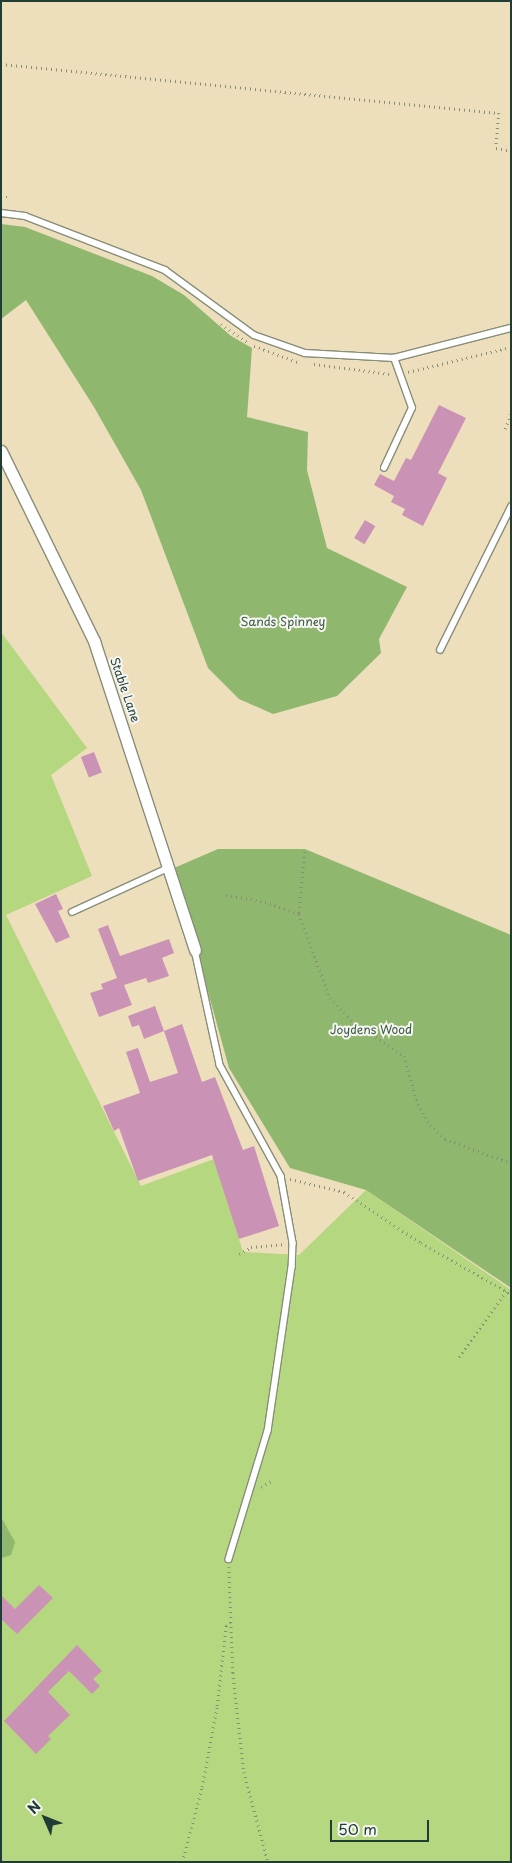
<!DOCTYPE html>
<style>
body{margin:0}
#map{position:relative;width:512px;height:1863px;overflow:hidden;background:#eddebc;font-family:"Playpen Sans",sans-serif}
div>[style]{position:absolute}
.green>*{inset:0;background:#b4d77f}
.forest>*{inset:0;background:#8fb86e}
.building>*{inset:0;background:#ca93b5;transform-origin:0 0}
.path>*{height:2.5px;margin-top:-1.25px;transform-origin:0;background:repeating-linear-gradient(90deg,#868e78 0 1px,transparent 0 5px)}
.roads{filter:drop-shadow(1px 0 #868e78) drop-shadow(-1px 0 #868e78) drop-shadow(0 1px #868e78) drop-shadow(0 -1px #868e78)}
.lane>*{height:5.5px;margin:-2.75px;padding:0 2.75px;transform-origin:2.75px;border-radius:2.75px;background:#fff}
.street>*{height:11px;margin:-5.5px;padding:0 5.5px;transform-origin:5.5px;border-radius:5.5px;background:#fff}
span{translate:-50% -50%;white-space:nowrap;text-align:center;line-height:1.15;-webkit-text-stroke:4px #f6f6f2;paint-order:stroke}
.park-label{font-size:12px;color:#3d5c43}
.street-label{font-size:12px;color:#1f3d34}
.frame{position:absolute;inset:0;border:2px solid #1f3d34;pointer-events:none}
.north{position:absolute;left:20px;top:1793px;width:50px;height:50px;-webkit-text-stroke:4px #f6f6f2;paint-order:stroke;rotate:314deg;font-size:14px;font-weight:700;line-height:20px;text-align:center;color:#1f3d34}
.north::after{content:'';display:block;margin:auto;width:18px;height:22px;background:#1f3d34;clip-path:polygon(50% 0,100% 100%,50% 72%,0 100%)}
.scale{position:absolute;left:330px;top:1820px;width:99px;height:22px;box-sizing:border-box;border:2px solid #1f3d34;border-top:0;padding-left:6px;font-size:15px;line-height:18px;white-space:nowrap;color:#1f3d34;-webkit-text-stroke:4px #f6f6f2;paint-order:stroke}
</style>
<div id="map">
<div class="green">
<div style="clip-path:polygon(1px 632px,87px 748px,51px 775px,92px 876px,6px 915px,141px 1186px,214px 1159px,243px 1252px,299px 1255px,366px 1190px,511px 1290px,511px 1862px,1px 1862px)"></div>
</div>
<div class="forest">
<div style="clip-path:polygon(1px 224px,25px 227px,152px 276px,184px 295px,231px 336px,252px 348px,247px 417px,308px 432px,307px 470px,327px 548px,407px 587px,379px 639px,381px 653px,337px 696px,273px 714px,239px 699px,208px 668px,141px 490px,94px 407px,26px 300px,1px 319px)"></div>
<div style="clip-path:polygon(218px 849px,305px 849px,511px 935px,511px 1288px,366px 1190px,290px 1168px,229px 1068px,174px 868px)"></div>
<div style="clip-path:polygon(1px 1517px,15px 1542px,11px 1555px,1px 1558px)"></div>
</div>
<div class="building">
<div style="clip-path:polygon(439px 405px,466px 418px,438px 473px,447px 478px,423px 526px,402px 515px,405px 509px,391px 502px,394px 496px,374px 485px,380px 474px,394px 481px,406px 458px,411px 460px)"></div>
<div style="left:365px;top:520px;width:12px;height:21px;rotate:31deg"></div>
<div style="left:94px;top:752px;width:22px;height:14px;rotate:69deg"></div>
<div style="clip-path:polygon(56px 894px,63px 909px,58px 911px,70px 937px,56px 943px,35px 904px)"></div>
<div style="clip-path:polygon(108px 925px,120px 956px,169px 939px,174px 953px,162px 958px,169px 976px,148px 983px,146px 978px,124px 985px,132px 1005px,99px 1017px,90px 993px,103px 989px,101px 984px,117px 978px,98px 929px)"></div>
<div style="clip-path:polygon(155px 1006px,164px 1031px,144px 1039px,139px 1025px,132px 1027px,128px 1016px)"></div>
<div style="clip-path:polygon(182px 1024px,202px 1082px,215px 1077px,243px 1150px,254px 1146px,279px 1226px,239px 1239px,212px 1155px,138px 1181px,119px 1128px,114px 1131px,103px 1106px,140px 1093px,126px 1052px,138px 1048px,150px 1082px,178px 1073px,164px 1031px)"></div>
<div style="clip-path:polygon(39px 1585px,53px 1598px,17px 1634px,1px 1619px,1px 1595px,15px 1609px)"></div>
<div style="clip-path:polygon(77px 1645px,102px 1671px,93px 1679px,100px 1686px,92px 1694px,69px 1671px,48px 1692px,70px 1715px,48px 1736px,51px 1739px,36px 1754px,4px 1721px)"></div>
</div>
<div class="path">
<div style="left:1px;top:64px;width:500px;rotate:5.62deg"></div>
<div style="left:499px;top:113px;width:35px;rotate:95deg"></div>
<div style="left:496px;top:148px;width:15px;rotate:11deg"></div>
<div style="left:1px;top:197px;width:8px"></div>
<div style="left:221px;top:324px;width:32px;rotate:35deg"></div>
<div style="left:254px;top:346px;width:47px;rotate:20deg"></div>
<div style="left:314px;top:364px;width:77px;rotate:7.5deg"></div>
<div style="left:408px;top:372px;width:106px;rotate:-13.6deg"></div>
<div style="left:505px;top:429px;width:17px;rotate:-69deg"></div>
<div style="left:305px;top:852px;width:62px;rotate:95.5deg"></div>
<div style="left:299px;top:914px;width:90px;rotate:69.7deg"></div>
<div style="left:330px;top:998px;width:30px;rotate:46deg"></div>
<div style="left:351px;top:1020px;width:64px;rotate:34.2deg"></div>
<div style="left:404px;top:1056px;width:50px;rotate:73.7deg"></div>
<div style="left:418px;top:1104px;width:24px;rotate:60deg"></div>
<div style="left:430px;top:1125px;width:21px;rotate:43deg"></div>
<div style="left:445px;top:1139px;width:70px;rotate:20deg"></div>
<div style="left:226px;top:895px;width:40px;rotate:10deg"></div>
<div style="left:265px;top:902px;width:36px;rotate:19deg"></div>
<div style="left:290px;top:1179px;width:56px;rotate:13.5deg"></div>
<div style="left:344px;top:1192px;width:92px;rotate:33.5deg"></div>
<div style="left:421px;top:1243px;width:103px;rotate:29.5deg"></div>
<div style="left:239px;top:1254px;width:14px;rotate:-30deg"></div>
<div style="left:251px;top:1247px;width:33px;rotate:-5deg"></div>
<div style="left:459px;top:1357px;width:81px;rotate:-54.5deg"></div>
<div style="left:261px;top:1487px;width:12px;rotate:-31deg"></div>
<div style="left:229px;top:1567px;width:106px;rotate:87.8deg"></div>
<div style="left:233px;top:1673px;width:100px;rotate:83.7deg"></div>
<div style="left:244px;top:1772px;width:93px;rotate:75.1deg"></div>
<div style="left:182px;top:1862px;width:78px;rotate:-75.1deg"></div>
<div style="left:202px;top:1787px;width:82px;rotate:-79.5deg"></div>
<div style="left:217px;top:1706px;width:81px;rotate:-83.6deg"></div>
<div style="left:226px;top:1626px;width:6px;rotate:-39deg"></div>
</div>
<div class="roads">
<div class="lane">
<div style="left:1px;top:213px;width:24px;rotate:7deg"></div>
<div style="left:25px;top:216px;width:150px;rotate:21.1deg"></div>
<div style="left:165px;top:270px;width:110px;rotate:36.1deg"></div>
<div style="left:254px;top:335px;width:54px;rotate:19.4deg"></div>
<div style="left:305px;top:353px;width:89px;rotate:3.2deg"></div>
<div style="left:394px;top:358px;width:121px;rotate:-14.4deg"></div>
<div style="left:384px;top:468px;width:66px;rotate:-65deg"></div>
<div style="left:412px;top:408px;width:53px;rotate:-109.8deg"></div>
<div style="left:440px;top:650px;width:160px;rotate:-63.6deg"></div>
<div style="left:72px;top:912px;width:106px;rotate:-24.6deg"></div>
<div style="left:195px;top:950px;width:118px;rotate:77.7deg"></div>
<div style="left:220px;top:1065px;width:127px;rotate:61.2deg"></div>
<div style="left:281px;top:1176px;width:68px;rotate:79.8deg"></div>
<div style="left:293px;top:1243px;width:24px;rotate:92deg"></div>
<div style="left:292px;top:1267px;width:166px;rotate:98.3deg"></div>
<div style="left:268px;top:1431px;width:134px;rotate:106.9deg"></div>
</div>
<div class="street">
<div style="left:1px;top:451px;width:212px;rotate:63.9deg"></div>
<div style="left:94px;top:641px;width:325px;rotate:71.9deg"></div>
</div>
</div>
<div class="park-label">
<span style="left:283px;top:622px">Sands Spinney</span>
<span style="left:371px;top:1030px">Joydens Wood</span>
</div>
<div class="street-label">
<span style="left:125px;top:690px;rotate:71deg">Stable Lane</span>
</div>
<div class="frame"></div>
<div class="north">N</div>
<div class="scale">50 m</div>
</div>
